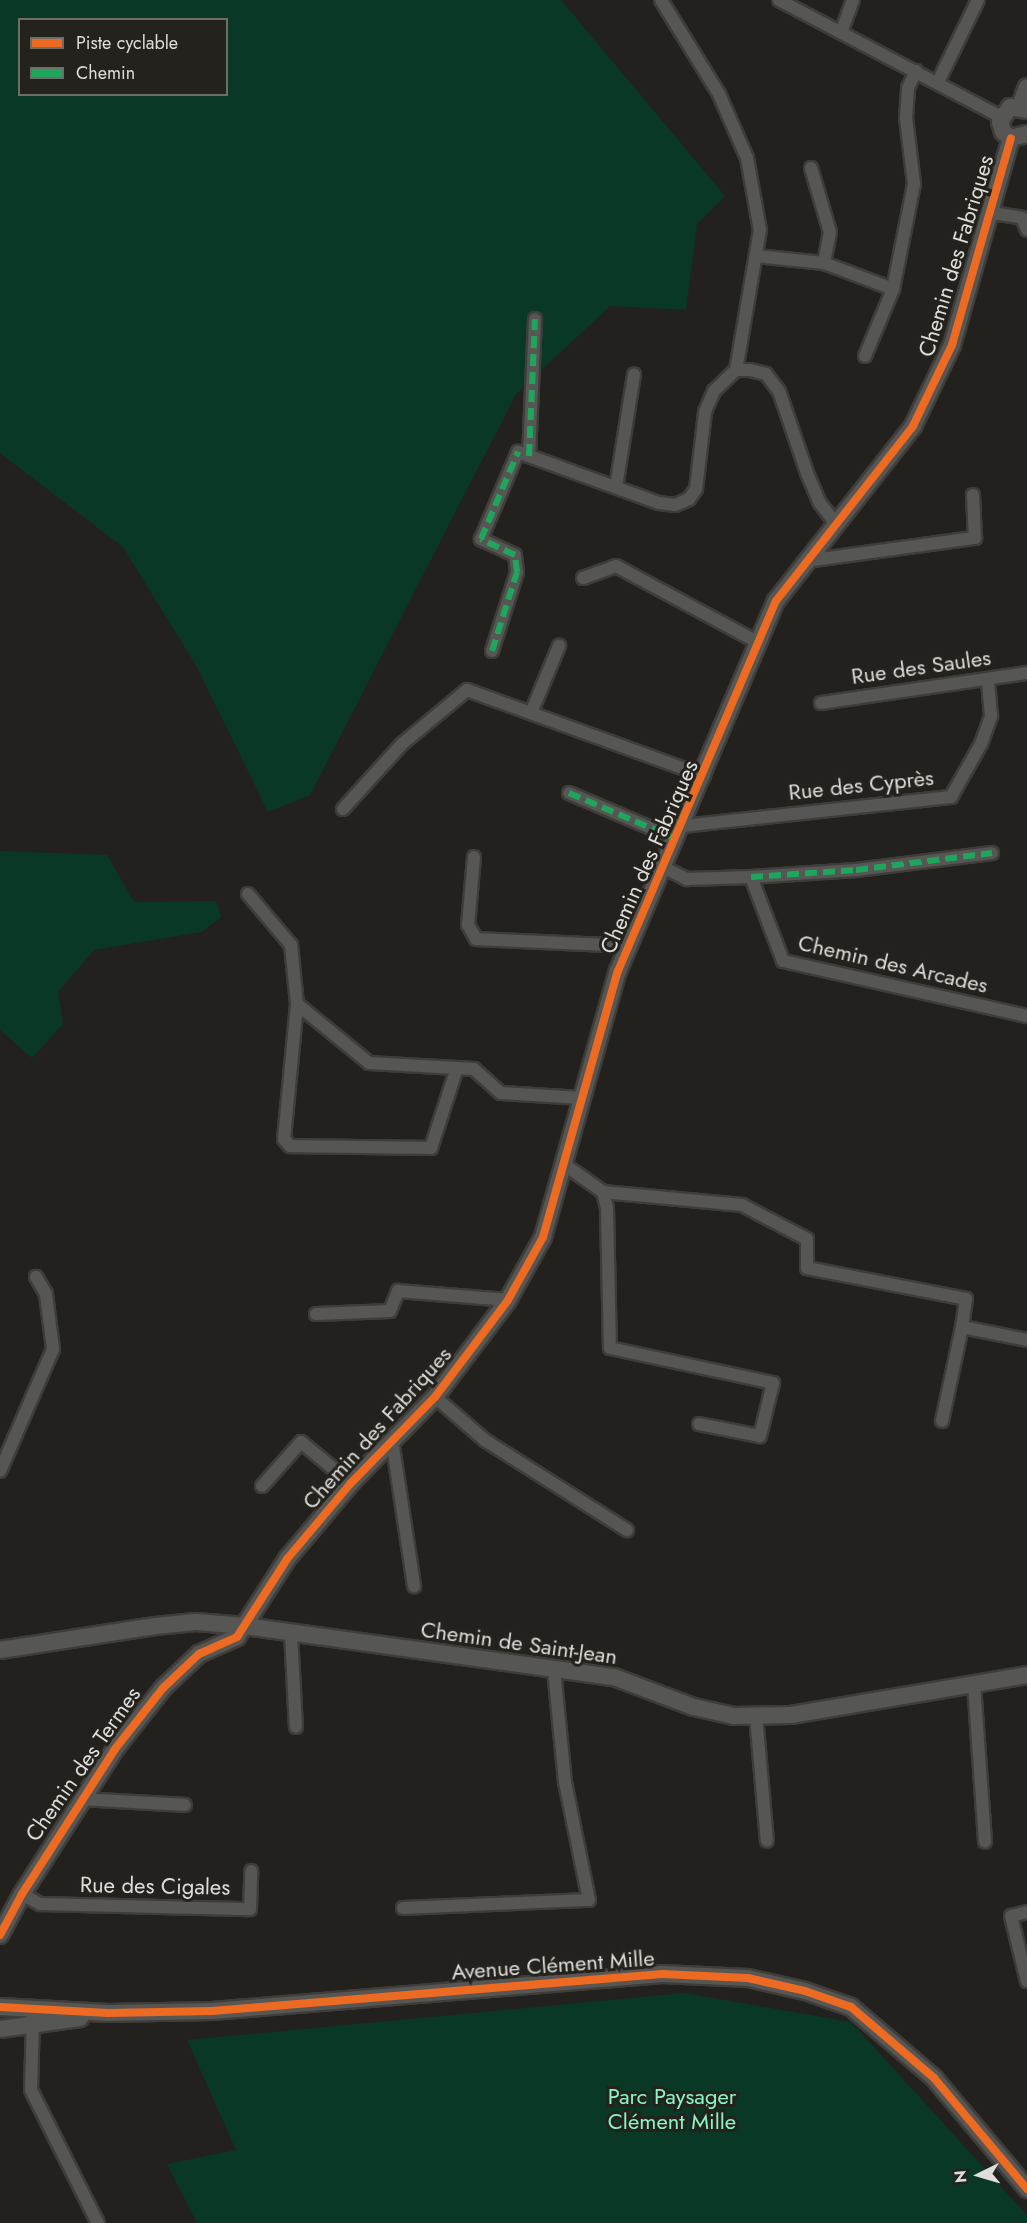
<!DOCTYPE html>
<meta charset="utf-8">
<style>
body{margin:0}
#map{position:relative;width:1027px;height:2223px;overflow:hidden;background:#23211e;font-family:Jost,sans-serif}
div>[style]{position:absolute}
.green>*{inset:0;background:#0a3827}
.roads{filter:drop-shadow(2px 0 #3e3d3a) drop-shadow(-2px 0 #3e3d3a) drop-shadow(0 2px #3e3d3a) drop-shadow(0 -2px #3e3d3a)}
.street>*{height:12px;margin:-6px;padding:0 6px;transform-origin:6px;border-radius:6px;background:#565654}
.secondary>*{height:16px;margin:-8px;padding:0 8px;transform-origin:8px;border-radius:8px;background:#565654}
.quiet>*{height:6px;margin-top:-3px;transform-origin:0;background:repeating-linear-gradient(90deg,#20a55d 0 12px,transparent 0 18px)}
.cycleway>*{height:8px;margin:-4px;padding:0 4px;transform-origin:4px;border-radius:4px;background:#ed6a23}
span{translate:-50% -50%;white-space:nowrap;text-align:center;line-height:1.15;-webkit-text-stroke:6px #24221d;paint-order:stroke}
.street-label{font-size:22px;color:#deddd9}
.park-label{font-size:22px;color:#89f5c2}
.legend{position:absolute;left:18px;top:18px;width:210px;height:78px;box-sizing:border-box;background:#24221d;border:2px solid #6e6d68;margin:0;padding:8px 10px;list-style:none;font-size:18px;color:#deddd9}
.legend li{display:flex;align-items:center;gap:12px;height:30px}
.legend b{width:30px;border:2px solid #6e6d68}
.north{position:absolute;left:949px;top:2145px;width:60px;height:60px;-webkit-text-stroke:4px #24221d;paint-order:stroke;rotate:265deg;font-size:16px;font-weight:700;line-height:24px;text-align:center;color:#deddd9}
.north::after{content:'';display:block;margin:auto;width:21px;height:27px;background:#deddd9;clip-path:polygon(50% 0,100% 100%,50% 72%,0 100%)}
</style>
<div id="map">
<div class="green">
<div style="clip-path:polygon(evenodd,0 0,561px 0,725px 196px,697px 224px,686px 310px,610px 306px,516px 394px,310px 795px,268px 812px,197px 667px,123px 547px,0 453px,0 0,20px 20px,226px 20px,226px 94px,20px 94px,20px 20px)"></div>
<div style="clip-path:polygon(0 851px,107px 855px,134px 902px,216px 901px,221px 917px,202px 932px,94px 950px,58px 992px,63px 1024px,32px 1058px,0 1030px)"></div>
<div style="clip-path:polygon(684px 1993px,851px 2022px,1027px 2215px,1027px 2223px,197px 2223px,167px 2164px,236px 2150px,187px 2040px)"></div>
</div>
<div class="roads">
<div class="street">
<div style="left:661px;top:0;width:110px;rotate:58.3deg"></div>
<div style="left:719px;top:94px;width:70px;rotate:66.4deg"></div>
<div style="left:747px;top:158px;width:73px;rotate:79.8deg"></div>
<div style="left:760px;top:230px;width:142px;rotate:99.7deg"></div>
<div style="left:779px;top:0;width:251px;rotate:27.8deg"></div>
<div style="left:842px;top:30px;width:32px;rotate:-70deg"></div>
<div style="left:938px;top:82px;width:91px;rotate:-64deg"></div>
<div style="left:811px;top:168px;width:67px;rotate:73.5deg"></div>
<div style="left:830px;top:232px;width:32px;rotate:101deg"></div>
<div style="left:992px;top:213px;width:30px;rotate:9deg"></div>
<div style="left:1022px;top:218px;width:13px;rotate:67deg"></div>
<div style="left:756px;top:256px;width:68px;rotate:5.9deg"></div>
<div style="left:824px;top:263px;width:74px;rotate:20.6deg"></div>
<div style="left:865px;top:356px;width:73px;rotate:-67.3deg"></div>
<div style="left:893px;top:289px;width:107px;rotate:-78.7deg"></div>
<div style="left:914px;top:184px;width:66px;rotate:-96.9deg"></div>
<div style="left:906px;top:118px;width:30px;rotate:-86deg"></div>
<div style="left:908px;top:88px;width:19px;rotate:-65deg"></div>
<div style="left:529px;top:456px;width:137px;rotate:-87.5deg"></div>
<div style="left:616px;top:487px;width:114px;rotate:-80.9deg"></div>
<div style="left:806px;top:561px;width:171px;rotate:-7.8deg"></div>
<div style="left:975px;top:538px;width:43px;rotate:-92.7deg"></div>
<div style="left:583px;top:578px;width:35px;rotate:-20deg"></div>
<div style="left:616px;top:566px;width:162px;rotate:28.3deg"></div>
<div style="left:492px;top:651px;width:83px;rotate:-72.4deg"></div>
<div style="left:517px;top:572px;width:17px;rotate:-97deg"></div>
<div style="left:515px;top:555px;width:38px;rotate:-155deg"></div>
<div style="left:481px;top:539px;width:95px;rotate:-67deg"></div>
<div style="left:518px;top:452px;width:150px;rotate:19.9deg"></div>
<div style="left:659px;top:503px;width:16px;rotate:7deg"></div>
<div style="left:675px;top:505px;width:15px;rotate:-23deg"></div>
<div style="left:689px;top:499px;width:12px;rotate:-55deg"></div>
<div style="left:696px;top:489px;width:78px;rotate:-83.3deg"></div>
<div style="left:705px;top:412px;width:23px;rotate:-67deg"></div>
<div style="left:714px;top:391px;width:30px;rotate:-44deg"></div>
<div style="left:736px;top:370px;width:14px"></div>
<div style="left:750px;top:370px;width:16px;rotate:14deg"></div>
<div style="left:766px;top:374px;width:21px;rotate:53deg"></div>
<div style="left:779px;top:391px;width:87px;rotate:71.1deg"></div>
<div style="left:807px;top:473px;width:33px;rotate:67deg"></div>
<div style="left:820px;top:503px;width:25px;rotate:53deg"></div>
<div style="left:821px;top:703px;width:208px;rotate:-8.3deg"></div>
<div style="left:531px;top:713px;width:73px;rotate:-67.3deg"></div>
<div style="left:569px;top:793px;width:117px;rotate:23.1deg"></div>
<div style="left:343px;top:809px;width:88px;rotate:-47.8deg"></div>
<div style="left:402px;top:744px;width:85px;rotate:-39.7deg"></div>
<div style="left:467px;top:690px;width:252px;rotate:19.9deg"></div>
<div style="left:683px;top:826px;width:270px;rotate:-6.2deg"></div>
<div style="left:951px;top:797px;width:61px;rotate:-60.5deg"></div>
<div style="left:981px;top:744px;width:30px;rotate:-70deg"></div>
<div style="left:991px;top:716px;width:37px;rotate:-95deg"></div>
<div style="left:474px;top:857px;width:68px;rotate:95deg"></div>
<div style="left:468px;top:925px;width:16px;rotate:60deg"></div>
<div style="left:476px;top:939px;width:153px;rotate:2.6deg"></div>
<div style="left:665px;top:868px;width:25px;rotate:27deg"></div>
<div style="left:687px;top:879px;width:64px;rotate:-1.8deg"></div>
<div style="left:751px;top:877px;width:90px;rotate:69.1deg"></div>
<div style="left:783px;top:961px;width:250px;rotate:12.7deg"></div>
<div style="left:751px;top:877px;width:105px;rotate:-3.8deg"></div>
<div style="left:856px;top:870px;width:137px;rotate:-7.1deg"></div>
<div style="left:248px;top:894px;width:67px;rotate:49.9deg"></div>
<div style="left:291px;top:945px;width:59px;rotate:84.2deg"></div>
<div style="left:297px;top:1004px;width:136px;rotate:95.5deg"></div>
<div style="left:284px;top:1139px;width:9px;rotate:49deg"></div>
<div style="left:290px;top:1146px;width:141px;rotate:0.8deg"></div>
<div style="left:431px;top:1148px;width:84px;rotate:-72deg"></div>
<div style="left:297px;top:1004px;width:93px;rotate:39.3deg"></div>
<div style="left:369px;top:1063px;width:105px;rotate:3.3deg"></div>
<div style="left:474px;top:1069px;width:36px;rotate:42deg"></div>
<div style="left:501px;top:1093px;width:81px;rotate:3.5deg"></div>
<div style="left:565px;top:1165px;width:47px;rotate:35.4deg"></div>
<div style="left:603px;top:1192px;width:16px;rotate:76deg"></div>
<div style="left:607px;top:1208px;width:140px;rotate:88.8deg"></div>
<div style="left:610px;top:1348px;width:167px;rotate:12.1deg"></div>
<div style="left:773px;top:1383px;width:55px;rotate:103.8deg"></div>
<div style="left:760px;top:1436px;width:62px;rotate:-168.9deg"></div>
<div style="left:603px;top:1192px;width:140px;rotate:5.3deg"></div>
<div style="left:742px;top:1205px;width:73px;rotate:27.6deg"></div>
<div style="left:807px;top:1239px;width:29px;rotate:90deg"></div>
<div style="left:807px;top:1268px;width:162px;rotate:11deg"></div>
<div style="left:966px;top:1299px;width:28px;rotate:98deg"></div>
<div style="left:962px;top:1327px;width:66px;rotate:11.3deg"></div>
<div style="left:316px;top:1314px;width:74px;rotate:-2.3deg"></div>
<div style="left:390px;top:1311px;width:22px;rotate:-68deg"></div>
<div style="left:398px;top:1291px;width:110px;rotate:4.7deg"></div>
<div style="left:435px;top:1397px;width:67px;rotate:40.8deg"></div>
<div style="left:486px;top:1441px;width:167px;rotate:32.3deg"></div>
<div style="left:942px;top:1421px;width:96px;rotate:-78deg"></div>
<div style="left:392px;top:1440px;width:148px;rotate:81.4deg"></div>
<div style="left:0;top:1471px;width:133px;rotate:-66.5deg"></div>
<div style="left:53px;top:1349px;width:55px;rotate:-97.3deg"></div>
<div style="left:46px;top:1294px;width:20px;rotate:-120deg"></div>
<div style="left:262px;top:1486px;width:59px;rotate:-48.4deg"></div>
<div style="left:301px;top:1442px;width:65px;rotate:39.4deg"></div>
<div style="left:291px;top:1633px;width:94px;rotate:87deg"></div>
<div style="left:974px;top:1684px;width:158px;rotate:86deg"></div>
<div style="left:756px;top:1716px;width:125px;rotate:85deg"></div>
<div style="left:82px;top:1799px;width:103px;rotate:3.3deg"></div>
<div style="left:22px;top:1894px;width:21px;rotate:29deg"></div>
<div style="left:40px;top:1904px;width:210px;rotate:1.4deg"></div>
<div style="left:250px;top:1909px;width:38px;rotate:-88deg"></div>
<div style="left:403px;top:1908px;width:186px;rotate:-2.5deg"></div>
<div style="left:589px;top:1900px;width:120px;rotate:-101.5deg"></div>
<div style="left:565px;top:1782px;width:114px;rotate:-95.6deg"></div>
<div style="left:1027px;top:1912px;width:16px;rotate:166deg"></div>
<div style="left:1011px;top:1916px;width:67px;rotate:76.2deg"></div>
<div style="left:33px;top:2018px;width:72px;rotate:91.6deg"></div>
<div style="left:31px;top:2090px;width:149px;rotate:63.3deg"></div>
</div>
<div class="secondary">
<div style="left:1020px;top:106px;width:20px;rotate:-70deg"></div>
<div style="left:1027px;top:110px;width:17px;rotate:-170deg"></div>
<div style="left:1010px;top:107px;width:18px;rotate:124deg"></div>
<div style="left:1000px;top:122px;width:10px;rotate:73deg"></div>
<div style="left:1003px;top:132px;width:10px;rotate:37deg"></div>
<div style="left:1011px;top:138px;width:16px;rotate:-14deg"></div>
<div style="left:0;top:1650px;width:157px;rotate:-8.8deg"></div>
<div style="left:155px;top:1626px;width:41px;rotate:-5.6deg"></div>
<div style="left:196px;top:1622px;width:49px;rotate:4.7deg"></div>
<div style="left:245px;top:1626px;width:373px;rotate:7.9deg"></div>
<div style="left:614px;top:1677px;width:85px;rotate:20.6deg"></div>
<div style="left:694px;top:1707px;width:41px;rotate:12.7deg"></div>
<div style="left:734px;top:1716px;width:57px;rotate:-1deg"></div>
<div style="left:791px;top:1715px;width:239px;rotate:-9.6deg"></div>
<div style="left:0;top:1935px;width:47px;rotate:-61.8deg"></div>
<div style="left:22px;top:1894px;width:172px;rotate:-57.3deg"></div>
<div style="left:115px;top:1749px;width:78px;rotate:-51.8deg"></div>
<div style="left:163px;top:1688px;width:50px;rotate:-43.4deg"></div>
<div style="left:199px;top:1654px;width:42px;rotate:-24.1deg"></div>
<div style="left:237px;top:1637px;width:93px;rotate:-57.3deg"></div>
<div style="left:287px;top:1559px;width:99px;rotate:-49.9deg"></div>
<div style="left:351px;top:1483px;width:120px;rotate:-45.7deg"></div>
<div style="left:435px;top:1397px;width:121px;rotate:-53deg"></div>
<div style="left:508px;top:1300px;width:72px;rotate:-60.9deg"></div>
<div style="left:543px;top:1237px;width:276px;rotate:-74.3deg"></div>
<div style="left:618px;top:971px;width:402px;rotate:-66.9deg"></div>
<div style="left:776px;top:601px;width:222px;rotate:-51.9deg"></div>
<div style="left:913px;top:426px;width:90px;rotate:-64.3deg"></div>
<div style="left:952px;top:345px;width:215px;rotate:-74.1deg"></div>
<div style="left:0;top:2007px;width:108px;rotate:3.2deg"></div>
<div style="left:108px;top:2013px;width:104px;rotate:-1.1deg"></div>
<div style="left:212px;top:2011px;width:452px;rotate:-4.7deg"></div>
<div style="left:662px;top:1974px;width:86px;rotate:2.7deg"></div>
<div style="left:748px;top:1978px;width:58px;rotate:12.8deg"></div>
<div style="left:805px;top:1991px;width:49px;rotate:19.2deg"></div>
<div style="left:851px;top:2007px;width:109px;rotate:40.5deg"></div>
<div style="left:934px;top:2078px;width:145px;rotate:50deg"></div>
<div style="left:0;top:2029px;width:81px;rotate:-7.8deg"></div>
</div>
</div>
<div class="quiet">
<div style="left:529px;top:456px;width:137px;rotate:-87.5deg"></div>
<div style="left:492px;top:651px;width:83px;rotate:-72.4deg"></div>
<div style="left:517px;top:572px;width:17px;rotate:-97deg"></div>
<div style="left:515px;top:555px;width:38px;rotate:-155deg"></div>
<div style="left:481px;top:539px;width:95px;rotate:-67deg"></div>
<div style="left:569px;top:793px;width:117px;rotate:23.1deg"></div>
<div style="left:751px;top:877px;width:105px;rotate:-3.8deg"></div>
<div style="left:856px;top:870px;width:137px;rotate:-7.1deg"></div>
</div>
<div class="cycleway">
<div style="left:0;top:1935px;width:47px;rotate:-61.8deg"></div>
<div style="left:22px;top:1894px;width:172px;rotate:-57.3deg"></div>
<div style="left:115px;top:1749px;width:78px;rotate:-51.8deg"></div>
<div style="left:163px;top:1688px;width:50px;rotate:-43.4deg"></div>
<div style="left:199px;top:1654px;width:42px;rotate:-24.1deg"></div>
<div style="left:237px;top:1637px;width:93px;rotate:-57.3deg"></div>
<div style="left:287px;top:1559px;width:99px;rotate:-49.9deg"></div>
<div style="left:351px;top:1483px;width:120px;rotate:-45.7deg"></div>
<div style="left:435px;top:1397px;width:121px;rotate:-53deg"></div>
<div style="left:508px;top:1300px;width:72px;rotate:-60.9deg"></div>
<div style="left:543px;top:1237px;width:276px;rotate:-74.3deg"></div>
<div style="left:618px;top:971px;width:402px;rotate:-66.9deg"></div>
<div style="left:776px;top:601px;width:222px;rotate:-51.9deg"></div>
<div style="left:913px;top:426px;width:90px;rotate:-64.3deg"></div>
<div style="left:952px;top:345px;width:215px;rotate:-74.1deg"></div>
<div style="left:0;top:2007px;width:108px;rotate:3.2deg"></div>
<div style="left:108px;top:2013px;width:104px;rotate:-1.1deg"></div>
<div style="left:212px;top:2011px;width:452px;rotate:-4.7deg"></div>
<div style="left:662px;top:1974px;width:86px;rotate:2.7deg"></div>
<div style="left:748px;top:1978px;width:58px;rotate:12.8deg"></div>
<div style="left:805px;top:1991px;width:49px;rotate:19.2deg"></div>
<div style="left:851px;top:2007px;width:109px;rotate:40.5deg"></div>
<div style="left:934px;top:2078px;width:145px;rotate:50deg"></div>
</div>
<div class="street-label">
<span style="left:956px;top:256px;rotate:-73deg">Chemin des Fabriques</span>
<span style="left:921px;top:667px;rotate:-8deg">Rue des Saules</span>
<span style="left:861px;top:785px;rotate:-6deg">Rue des Cyprès</span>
<span style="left:649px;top:857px;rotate:-66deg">Chemin des Fabriques</span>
<span style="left:893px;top:964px;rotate:13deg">Chemin des Arcades</span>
<span style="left:377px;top:1428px;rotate:-48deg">Chemin des Fabriques</span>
<span style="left:519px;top:1643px;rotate:8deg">Chemin de Saint-Jean</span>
<span style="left:83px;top:1764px;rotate:-55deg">Chemin des Termes</span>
<span style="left:155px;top:1886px;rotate:1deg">Rue des Cigales</span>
<span style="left:553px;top:1965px;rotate:-4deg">Avenue Clément Mille</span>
</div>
<div class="park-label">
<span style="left:672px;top:2109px">Parc Paysager<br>Clément Mille</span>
</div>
<ul class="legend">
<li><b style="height:8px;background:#ed6a23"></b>Piste cyclable</li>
<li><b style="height:8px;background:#20a55d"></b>Chemin</li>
</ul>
<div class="north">N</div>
</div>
